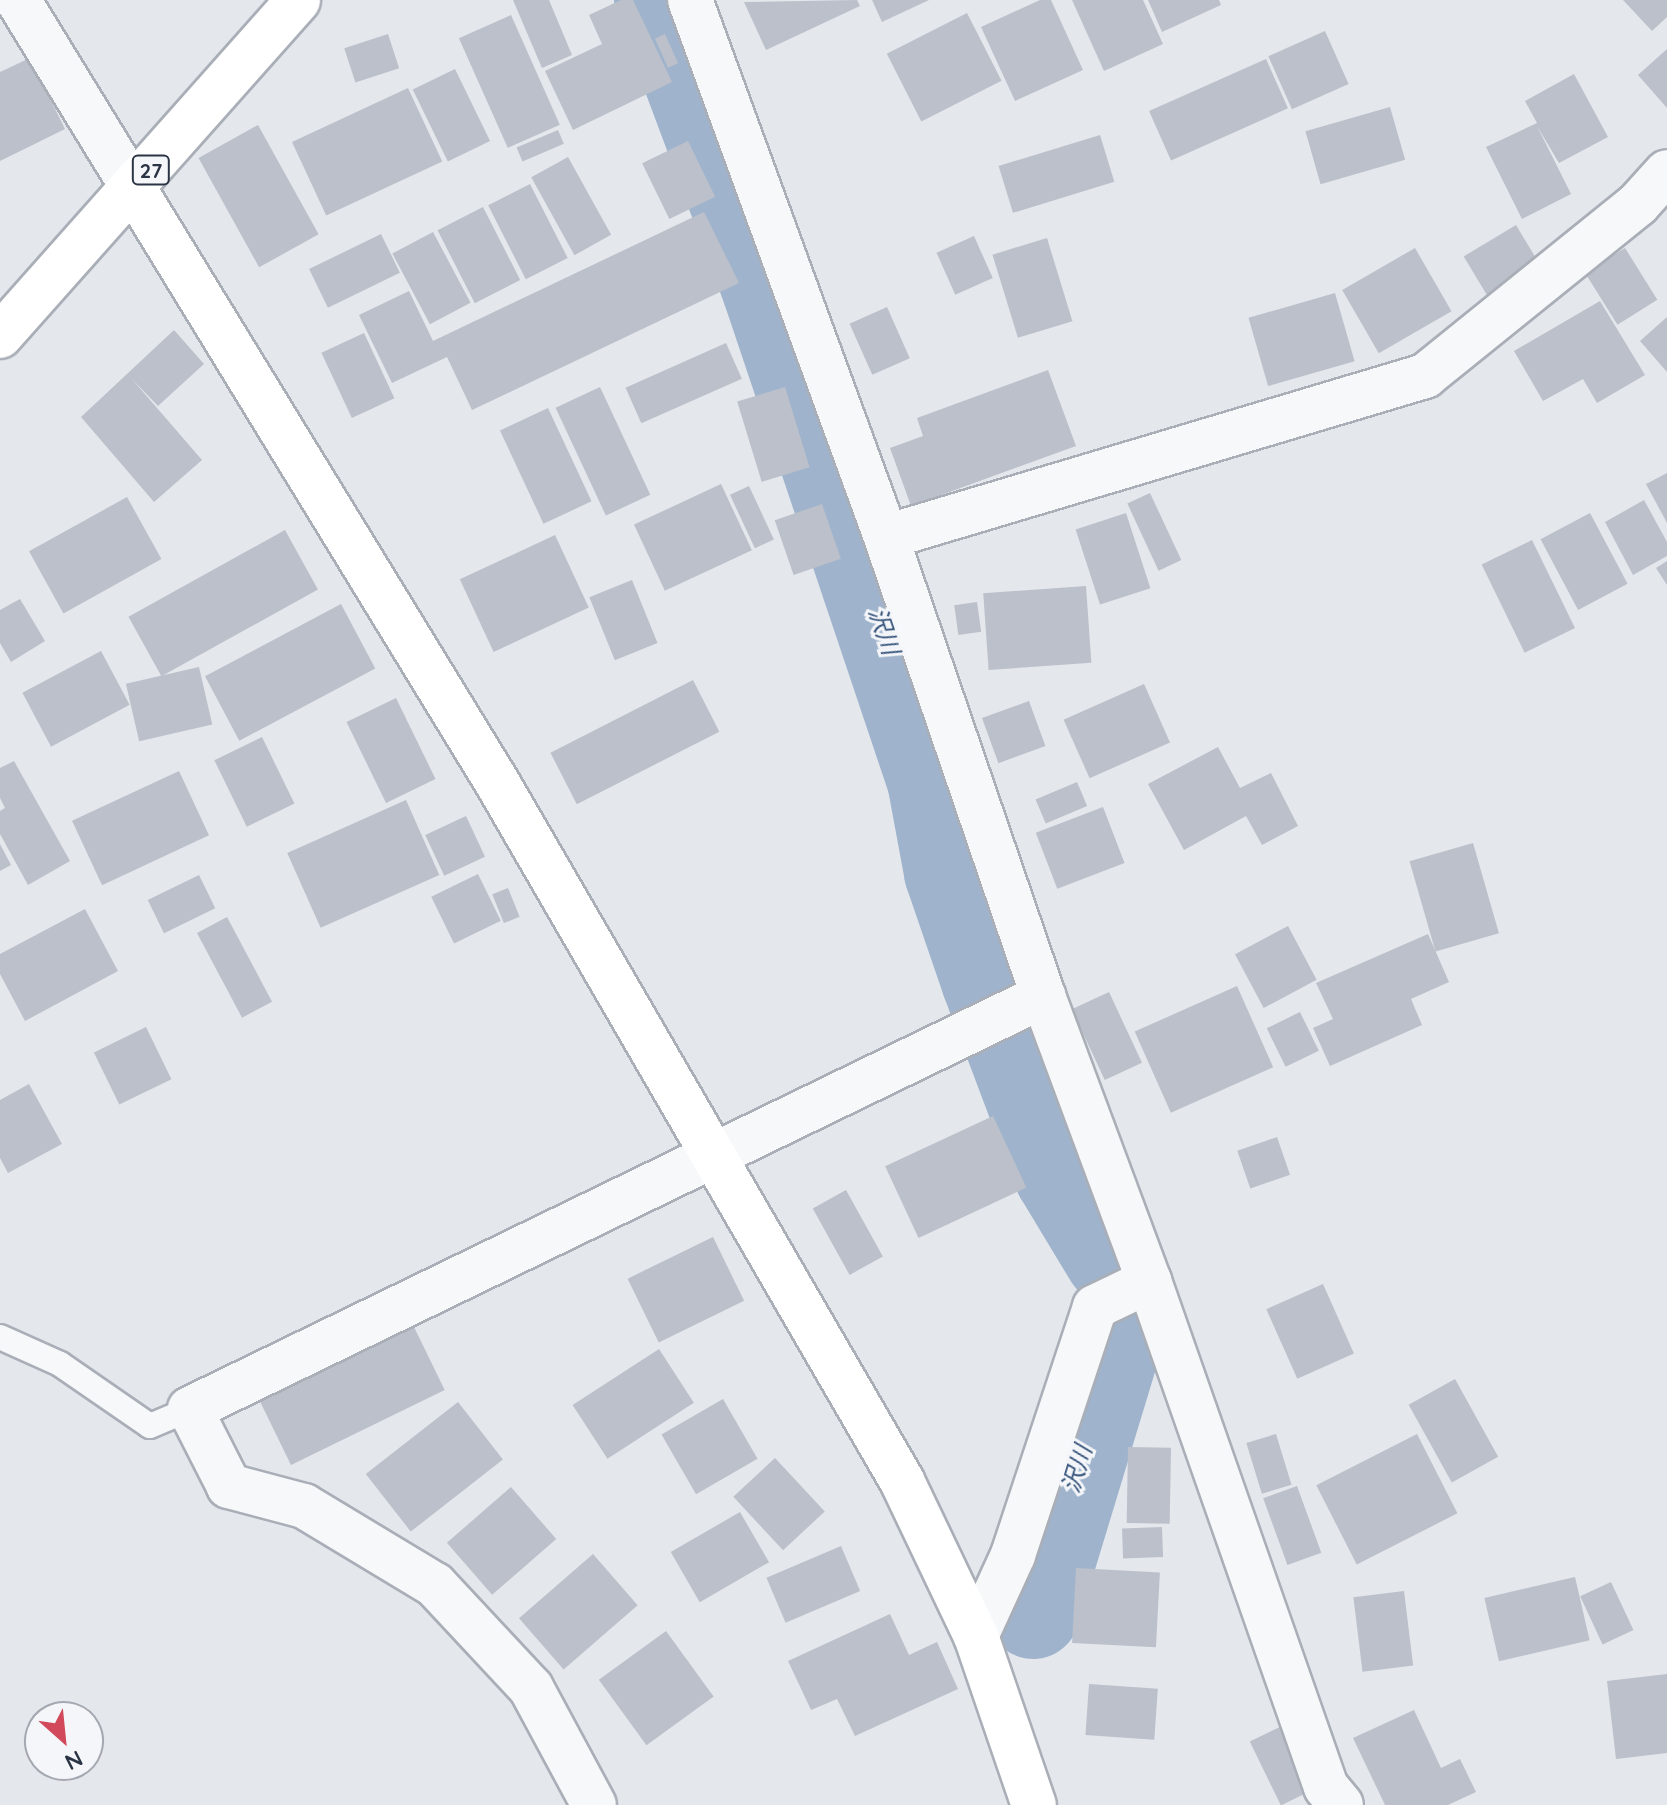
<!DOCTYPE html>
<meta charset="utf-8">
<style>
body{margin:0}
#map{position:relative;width:1667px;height:1805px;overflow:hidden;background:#e4e7ec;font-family:Quicksand,"Noto Sans JP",sans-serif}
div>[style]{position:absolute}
.river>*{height:94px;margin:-47px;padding:0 47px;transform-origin:47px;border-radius:47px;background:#9fb4cc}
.building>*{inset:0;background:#bbc0ca;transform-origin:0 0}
.roads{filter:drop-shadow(2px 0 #a9aeb7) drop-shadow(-2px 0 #a9aeb7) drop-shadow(0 2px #a9aeb7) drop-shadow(0 -2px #a9aeb7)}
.lane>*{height:24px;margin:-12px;padding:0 12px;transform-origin:12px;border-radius:12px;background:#f7f8fa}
.street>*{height:44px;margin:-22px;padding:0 22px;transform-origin:22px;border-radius:22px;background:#f7f8fa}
.secondary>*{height:44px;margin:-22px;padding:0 22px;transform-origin:22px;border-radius:22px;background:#fff}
.primary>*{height:44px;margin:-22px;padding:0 22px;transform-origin:22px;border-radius:22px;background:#fff}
span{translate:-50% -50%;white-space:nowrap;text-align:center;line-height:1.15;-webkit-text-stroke:6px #f4f6f9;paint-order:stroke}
.shield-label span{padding:2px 6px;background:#f4f6f9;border:2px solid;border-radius:6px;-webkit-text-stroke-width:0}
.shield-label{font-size:20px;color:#2b3445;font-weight:700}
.water-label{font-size:24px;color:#34527a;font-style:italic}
.north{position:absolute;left:24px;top:1701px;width:80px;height:80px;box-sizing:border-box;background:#f4f6f9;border:2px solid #a4a8b1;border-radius:50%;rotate:153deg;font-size:22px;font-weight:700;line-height:32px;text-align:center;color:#2b3445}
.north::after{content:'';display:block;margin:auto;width:28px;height:36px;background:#d1495b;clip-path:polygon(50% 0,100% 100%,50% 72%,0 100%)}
</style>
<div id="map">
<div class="river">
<div style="left:661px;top:0;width:309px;rotate:69.5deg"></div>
<div style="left:769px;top:289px;width:518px;rotate:71.43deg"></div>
<div style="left:934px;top:780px;width:94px;rotate:79.5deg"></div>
<div style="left:951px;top:872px;width:114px;rotate:71.1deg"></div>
<div style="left:988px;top:980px;width:207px;rotate:69.4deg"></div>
<div style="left:1061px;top:1174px;width:97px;rotate:58.9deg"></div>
<div style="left:1033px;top:1612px;width:299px;rotate:-73.1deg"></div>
</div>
<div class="building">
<div style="clip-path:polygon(513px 0,549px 0,572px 55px,542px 68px)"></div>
<div style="clip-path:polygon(621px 0,633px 0,672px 82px,573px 130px,545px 71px,602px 44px,589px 15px)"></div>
<div style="clip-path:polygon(857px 0,860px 6px,766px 50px,744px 2px)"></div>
<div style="clip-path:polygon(872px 0,929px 0,882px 22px)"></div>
<div style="clip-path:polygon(1040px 0,1051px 0,1083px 70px,1015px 101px,981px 27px)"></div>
<div style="clip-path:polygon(1072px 0,1143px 0,1163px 44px,1104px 71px)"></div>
<div style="clip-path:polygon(1148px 0,1219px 0,1221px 5px,1162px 32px)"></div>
<div style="clip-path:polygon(1623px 0,1667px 0,1667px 17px,1652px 31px)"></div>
<div style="left:967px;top:13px;width:76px;height:90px;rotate:63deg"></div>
<div style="left:511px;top:15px;width:120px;height:57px;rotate:66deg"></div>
<div style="left:1325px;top:31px;width:58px;height:62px;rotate:66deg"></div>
<div style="left:388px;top:34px;width:36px;height:46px;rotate:72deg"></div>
<div style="left:665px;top:34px;width:32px;height:11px;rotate:66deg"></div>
<div style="clip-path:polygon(1667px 49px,1667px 108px,1638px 75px)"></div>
<div style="clip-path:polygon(30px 58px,65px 129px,0 161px,0 72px)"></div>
<div style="left:1266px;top:59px;width:54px;height:128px;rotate:66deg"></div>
<div style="left:455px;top:69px;width:80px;height:47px;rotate:64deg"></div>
<div style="clip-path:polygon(1574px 74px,1608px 137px,1559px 163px,1537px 126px,1571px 194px,1522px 219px,1486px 147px,1537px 123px,1525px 101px)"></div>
<div style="left:408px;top:88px;width:81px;height:128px;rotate:65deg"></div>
<div style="left:1390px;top:107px;width:55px;height:88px;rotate:74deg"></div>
<div style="left:258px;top:125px;width:125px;height:68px;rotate:61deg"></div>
<div style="left:558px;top:130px;width:15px;height:45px;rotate:67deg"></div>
<div style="left:1100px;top:135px;width:49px;height:106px;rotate:73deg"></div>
<div style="left:688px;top:141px;width:62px;height:51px;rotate:64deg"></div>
<div style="left:568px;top:157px;width:89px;height:42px;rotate:61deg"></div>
<div style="left:530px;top:184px;width:83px;height:47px;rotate:63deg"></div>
<div style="left:483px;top:207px;width:82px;height:51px;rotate:63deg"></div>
<div style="clip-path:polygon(704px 212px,739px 283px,472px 410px,447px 357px,392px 383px,359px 315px,409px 291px,433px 341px)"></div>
<div style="left:1516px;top:225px;width:55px;height:61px;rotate:59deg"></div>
<div style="left:433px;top:232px;width:80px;height:46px;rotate:62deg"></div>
<div style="left:381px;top:234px;width:43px;height:80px;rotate:64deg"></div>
<div style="left:974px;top:236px;width:46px;height:41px;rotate:66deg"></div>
<div style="left:1047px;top:238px;width:87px;height:57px;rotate:73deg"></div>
<div style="left:1415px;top:248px;width:73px;height:84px;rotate:60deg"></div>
<div style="left:1625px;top:248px;width:61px;height:47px;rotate:58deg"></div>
<div style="left:1335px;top:293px;width:71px;height:90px;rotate:74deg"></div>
<div style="clip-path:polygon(1600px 301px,1645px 375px,1597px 403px,1583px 379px,1543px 401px,1514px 351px)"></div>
<div style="left:887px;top:307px;width:56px;height:41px;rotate:66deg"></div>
<div style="clip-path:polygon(1667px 317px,1667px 372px,1640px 341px)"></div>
<div style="clip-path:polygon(174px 330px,204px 364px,158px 406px,131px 378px,202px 460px,154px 502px,81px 417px)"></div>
<div style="left:364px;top:333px;width:72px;height:47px;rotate:65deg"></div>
<div style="left:726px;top:343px;width:39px;height:110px;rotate:66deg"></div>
<div style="clip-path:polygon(1048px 370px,1076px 446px,911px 506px,890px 448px,923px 436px,917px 418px)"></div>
<div style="left:600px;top:387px;width:119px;height:49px;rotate:65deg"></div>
<div style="left:785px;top:387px;width:84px;height:50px;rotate:73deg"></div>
<div style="left:548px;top:408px;width:103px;height:53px;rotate:65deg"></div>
<div style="clip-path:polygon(1667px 473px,1667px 523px,1646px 484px)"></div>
<div style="left:721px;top:484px;width:73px;height:96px;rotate:65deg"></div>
<div style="left:749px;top:486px;width:59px;height:21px;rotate:65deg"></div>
<div style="left:1150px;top:493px;width:74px;height:25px;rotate:65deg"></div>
<div style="left:127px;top:497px;width:71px;height:112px;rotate:61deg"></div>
<div style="clip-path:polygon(1644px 500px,1667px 542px,1667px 556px,1633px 575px,1605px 522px)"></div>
<div style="left:822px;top:504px;width:58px;height:50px;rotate:71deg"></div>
<div style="left:1126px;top:513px;width:79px;height:53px;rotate:72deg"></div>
<div style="left:1590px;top:513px;width:80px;height:56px;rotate:62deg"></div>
<div style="left:285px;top:530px;width:68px;height:179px;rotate:61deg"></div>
<div style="left:555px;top:535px;width:80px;height:105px;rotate:65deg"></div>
<div style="left:1532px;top:540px;width:98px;height:56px;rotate:64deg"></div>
<div style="clip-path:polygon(1667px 561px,1667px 585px,1656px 568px)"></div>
<div style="left:632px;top:580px;width:68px;height:46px;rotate:68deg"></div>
<div style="left:1086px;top:586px;width:77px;height:103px;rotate:86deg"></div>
<div style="clip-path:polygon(20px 599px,45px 641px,11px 662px,0 643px,0 610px)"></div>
<div style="left:977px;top:602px;width:30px;height:23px;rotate:82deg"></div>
<div style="left:341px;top:604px;width:73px;height:154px;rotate:62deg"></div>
<div style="left:101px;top:651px;width:61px;height:89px;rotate:62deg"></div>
<div style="left:199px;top:667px;width:59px;height:75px;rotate:77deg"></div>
<div style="left:693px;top:680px;width:58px;height:160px;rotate:63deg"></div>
<div style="left:1144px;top:684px;width:64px;height:88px;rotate:66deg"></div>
<div style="left:396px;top:698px;width:90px;height:55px;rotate:64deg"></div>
<div style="left:1029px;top:701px;width:48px;height:50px;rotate:70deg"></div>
<div style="left:262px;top:737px;width:74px;height:53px;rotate:64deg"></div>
<div style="clip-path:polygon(1218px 747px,1240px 788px,1271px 773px,1298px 826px,1262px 845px,1246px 816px,1184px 850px,1148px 784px)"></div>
<div style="clip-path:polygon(14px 761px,70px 861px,28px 885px,0 834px,0 811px,5px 808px,0 798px,0 768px)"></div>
<div style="left:179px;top:771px;width:71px;height:118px;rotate:65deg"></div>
<div style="left:1077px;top:782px;width:26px;height:45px;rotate:67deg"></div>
<div style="left:406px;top:800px;width:82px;height:130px;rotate:66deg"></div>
<div style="left:1103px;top:807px;width:60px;height:72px;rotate:69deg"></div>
<div style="left:466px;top:816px;width:45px;height:45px;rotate:65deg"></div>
<div style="left:1473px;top:843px;width:94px;height:66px;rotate:74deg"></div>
<div style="clip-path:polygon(0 844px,11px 865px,0 871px)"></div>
<div style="left:478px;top:874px;width:52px;height:52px;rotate:64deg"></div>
<div style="left:199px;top:875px;width:37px;height:57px;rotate:64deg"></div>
<div style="left:508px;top:888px;width:31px;height:17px;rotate:68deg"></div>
<div style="clip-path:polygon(85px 909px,118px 971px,25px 1021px,0 974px,0 954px)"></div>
<div style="left:227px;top:917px;width:96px;height:34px;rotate:62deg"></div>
<div style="left:1288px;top:926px;width:61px;height:60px;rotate:62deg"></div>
<div style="clip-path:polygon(1428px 934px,1449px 982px,1411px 999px,1422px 1025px,1330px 1066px,1313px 1028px,1333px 1019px,1316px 983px)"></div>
<div style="left:1237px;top:986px;width:89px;height:112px;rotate:66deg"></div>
<div style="left:1109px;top:992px;width:78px;height:41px;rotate:65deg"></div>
<div style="left:1300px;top:1012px;width:43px;height:37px;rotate:64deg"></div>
<div style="left:146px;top:1027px;width:58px;height:58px;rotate:64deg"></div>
<div style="clip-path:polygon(29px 1084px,62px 1144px,8px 1173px,0 1158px,0 1100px)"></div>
<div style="left:993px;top:1116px;width:79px;height:119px;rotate:65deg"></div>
<div style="left:1277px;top:1137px;width:40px;height:42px;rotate:71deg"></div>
<div style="left:846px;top:1190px;width:76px;height:38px;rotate:61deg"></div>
<div style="left:713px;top:1237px;width:71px;height:95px;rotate:64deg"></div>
<div style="left:1323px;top:1284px;width:76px;height:62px;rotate:66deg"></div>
<div style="left:414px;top:1327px;width:70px;height:171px;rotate:64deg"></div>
<div style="left:659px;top:1349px;width:64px;height:103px;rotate:57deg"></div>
<div style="left:1455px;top:1379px;width:89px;height:53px;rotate:61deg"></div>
<div style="left:723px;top:1399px;width:69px;height:71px;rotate:60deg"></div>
<div style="left:458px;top:1402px;width:73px;height:117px;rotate:52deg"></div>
<div style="left:1276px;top:1434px;width:53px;height:31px;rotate:73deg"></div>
<div style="left:1417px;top:1434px;width:89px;height:113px;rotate:63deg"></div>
<div style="left:1128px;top:1447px;width:43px;height:76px;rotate:1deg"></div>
<div style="left:775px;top:1458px;width:73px;height:57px;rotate:47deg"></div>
<div style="left:1297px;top:1486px;width:71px;height:36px;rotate:70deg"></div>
<div style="left:511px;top:1487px;width:69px;height:85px;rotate:49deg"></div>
<div style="left:740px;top:1512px;width:58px;height:80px;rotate:60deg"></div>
<div style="left:1162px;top:1527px;width:30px;height:40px;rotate:88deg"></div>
<div style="left:841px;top:1546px;width:49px;height:81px;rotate:67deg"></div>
<div style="left:593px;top:1554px;width:68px;height:98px;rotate:49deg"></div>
<div style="left:1076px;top:1568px;width:84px;height:75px;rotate:3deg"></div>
<div style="left:1575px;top:1577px;width:65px;height:93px;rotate:77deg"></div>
<div style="left:1611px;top:1582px;width:53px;height:34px;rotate:65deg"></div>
<div style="left:1404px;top:1591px;width:75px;height:51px;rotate:83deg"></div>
<div style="clip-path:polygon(890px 1614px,909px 1655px,937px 1642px,958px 1689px,855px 1736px,837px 1699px,811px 1710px,788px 1661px)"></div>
<div style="left:666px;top:1631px;width:81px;height:83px;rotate:54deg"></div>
<div style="clip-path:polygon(1667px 1674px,1667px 1753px,1616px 1759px,1607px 1681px)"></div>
<div style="left:1089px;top:1684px;width:69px;height:51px;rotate:4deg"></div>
<div style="clip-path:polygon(1414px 1710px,1441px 1768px,1460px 1759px,1476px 1792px,1448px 1805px,1385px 1805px,1353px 1738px)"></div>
<div style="left:1292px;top:1721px;width:71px;height:47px;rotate:64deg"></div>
</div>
<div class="roads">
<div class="lane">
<div style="left:0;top:1337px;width:66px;rotate:24.2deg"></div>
<div style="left:60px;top:1364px;width:109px;rotate:34.6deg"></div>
<div style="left:150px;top:1426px;width:43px;rotate:-23deg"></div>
</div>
<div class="street">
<div style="left:18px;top:0;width:222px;rotate:58.5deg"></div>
<div style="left:690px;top:0;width:572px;rotate:69.95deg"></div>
<div style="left:886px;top:537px;width:485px;rotate:71.1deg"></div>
<div style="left:1043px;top:996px;width:304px;rotate:69.6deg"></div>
<div style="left:1149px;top:1281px;width:536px;rotate:70.72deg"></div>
<div style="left:1326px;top:1787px;width:23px;rotate:50deg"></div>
<div style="left:886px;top:537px;width:563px;rotate:-16.63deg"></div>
<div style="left:1425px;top:376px;width:274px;rotate:-38.9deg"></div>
<div style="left:1638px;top:204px;width:43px;rotate:-47.8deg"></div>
<div style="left:976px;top:1636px;width:89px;rotate:-65.4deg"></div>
<div style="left:1013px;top:1555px;width:261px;rotate:-71.7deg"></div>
<div style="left:1095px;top:1307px;width:60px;rotate:-25.7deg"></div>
<div style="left:594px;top:1805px;width:133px;rotate:-118.3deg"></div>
<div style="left:531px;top:1688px;width:141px;rotate:-133deg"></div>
<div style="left:435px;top:1585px;width:153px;rotate:-148.9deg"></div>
<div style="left:304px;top:1506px;width:78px;rotate:-165.1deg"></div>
<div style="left:229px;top:1486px;width:86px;rotate:-116.9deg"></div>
<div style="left:190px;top:1409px;width:948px;rotate:-25.84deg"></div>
</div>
<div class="secondary">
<div style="left:134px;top:189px;width:698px;rotate:58.54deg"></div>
<div style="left:498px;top:784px;width:806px;rotate:59.9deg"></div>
<div style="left:902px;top:1481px;width:172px;rotate:64.5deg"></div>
<div style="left:976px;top:1636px;width:179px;rotate:71.1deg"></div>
</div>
<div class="primary">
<div style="left:0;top:336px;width:449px;rotate:-48.4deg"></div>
</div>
</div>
<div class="shield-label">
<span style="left:151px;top:170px">27</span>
</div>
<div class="water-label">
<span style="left:884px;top:631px;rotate:71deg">沢川</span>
<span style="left:1077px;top:1469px;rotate:-73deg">沢川</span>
</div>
<div class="north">N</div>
</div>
